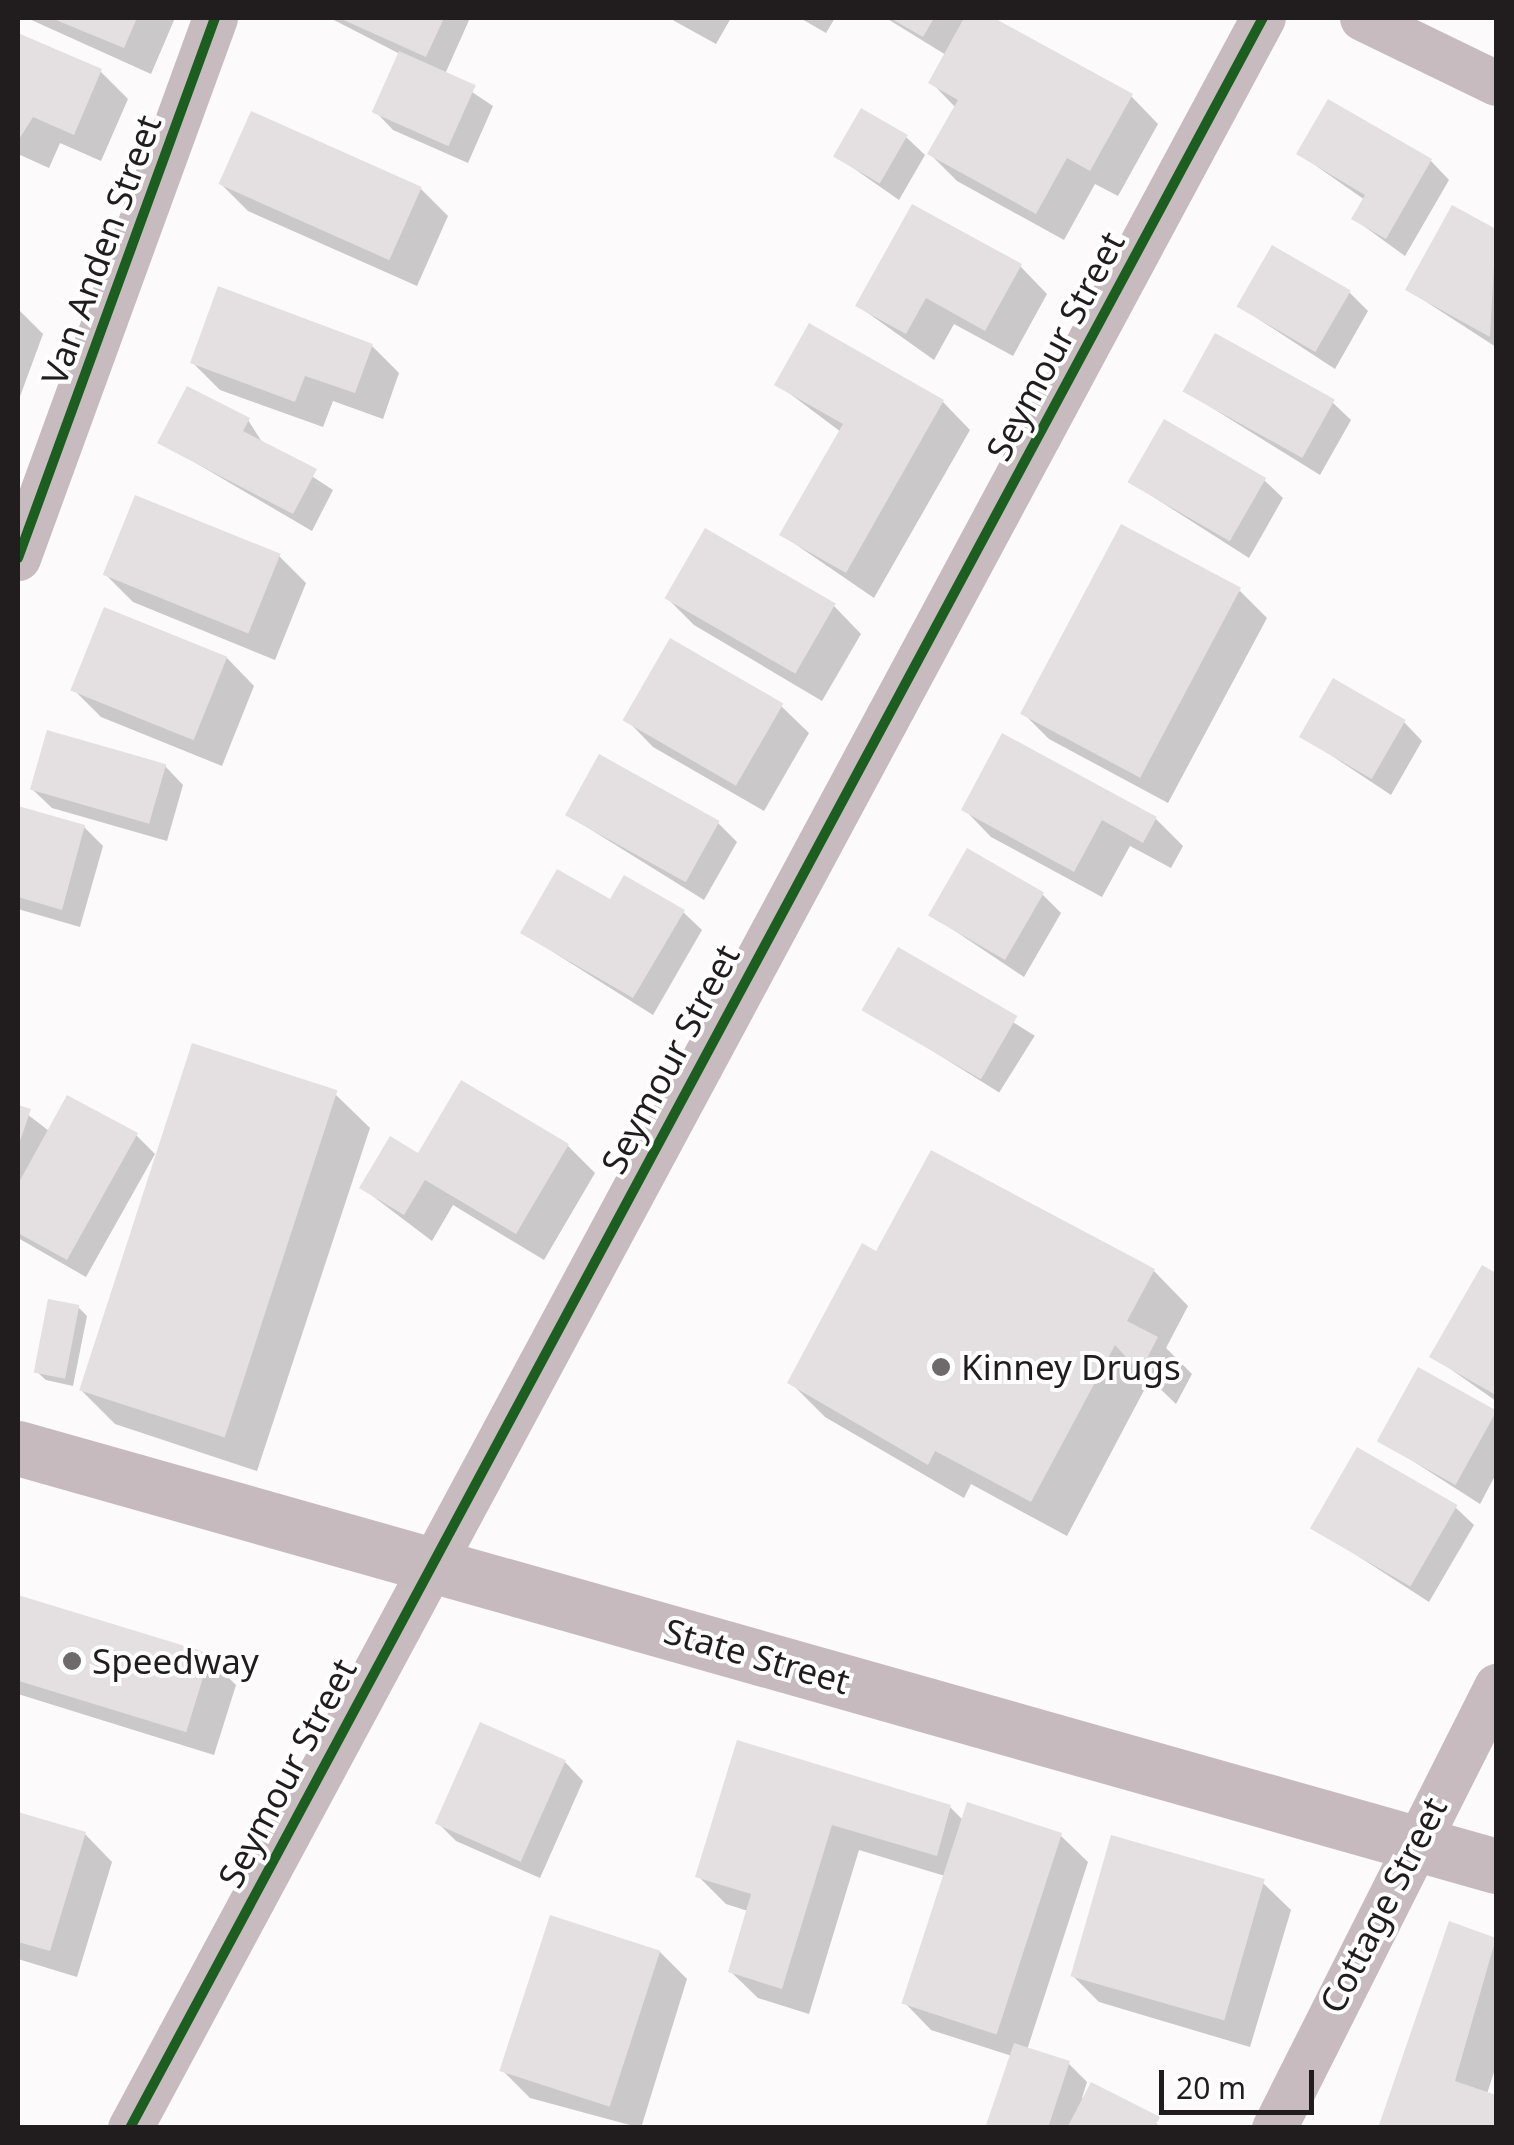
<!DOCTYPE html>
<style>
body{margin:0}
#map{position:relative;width:1514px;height:2145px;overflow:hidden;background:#fdfafb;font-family:"Noto Sans",sans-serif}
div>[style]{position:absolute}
.shadow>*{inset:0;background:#0003;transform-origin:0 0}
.building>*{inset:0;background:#e4e0e2;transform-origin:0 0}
.street>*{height:45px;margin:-22.5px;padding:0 22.5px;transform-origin:22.5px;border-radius:22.5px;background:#c7bbbf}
.secondary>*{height:55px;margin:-27.5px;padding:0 27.5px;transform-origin:27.5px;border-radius:27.5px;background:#c6babf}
.cycleway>*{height:10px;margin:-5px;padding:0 5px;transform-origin:5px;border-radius:5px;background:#1b5e20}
.dots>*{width:28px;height:28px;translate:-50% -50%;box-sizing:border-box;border:5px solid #fff;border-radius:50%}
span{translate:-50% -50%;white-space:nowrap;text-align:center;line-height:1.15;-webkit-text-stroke:8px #fff;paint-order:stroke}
.street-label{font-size:35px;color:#211d1e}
.poi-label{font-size:35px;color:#211d1e}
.left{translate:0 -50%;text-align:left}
.frame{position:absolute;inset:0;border:20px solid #211d1e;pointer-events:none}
.scale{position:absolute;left:1159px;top:2070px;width:155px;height:45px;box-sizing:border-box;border:5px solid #211d1e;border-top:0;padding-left:12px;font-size:30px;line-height:35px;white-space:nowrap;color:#211d1e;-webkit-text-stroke:8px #fff;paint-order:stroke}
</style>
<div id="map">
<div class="shadow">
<div style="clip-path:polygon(27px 18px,175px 18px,151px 74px)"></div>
<div style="clip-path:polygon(330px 18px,470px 18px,445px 74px,493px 106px,468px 163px,393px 130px,375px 111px,400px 54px)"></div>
<div style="clip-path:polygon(669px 18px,731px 18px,716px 44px)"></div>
<div style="clip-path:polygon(800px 18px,835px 18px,826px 33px)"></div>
<div style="clip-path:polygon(886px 18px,989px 18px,1131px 96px,1158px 124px,1118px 196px,1095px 184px,1064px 240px,957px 181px,930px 154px,956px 108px,931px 82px,946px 55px)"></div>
<div style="clip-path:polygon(18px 36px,100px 71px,128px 99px,101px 161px,60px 143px,49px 168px,18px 154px)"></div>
<div style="clip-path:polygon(906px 137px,925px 155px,899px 200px,836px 156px)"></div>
<div style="clip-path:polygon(1299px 154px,1431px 161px,1449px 180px,1405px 256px,1354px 219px,1365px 200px)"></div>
<div style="clip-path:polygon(221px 184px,421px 189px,448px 216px,417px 286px,248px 211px)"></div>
<div style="clip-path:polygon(1453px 208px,1496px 232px,1496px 347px,1408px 290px)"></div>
<div style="clip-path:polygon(1020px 266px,1047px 294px,1013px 356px,954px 324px,934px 360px,858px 306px)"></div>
<div style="clip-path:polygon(1349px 292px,1368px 311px,1335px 369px,1240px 307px)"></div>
<div style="clip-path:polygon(18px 309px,43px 334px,18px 402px)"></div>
<div style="clip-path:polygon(372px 346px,399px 373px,383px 419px,333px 401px,323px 427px,220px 390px,193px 363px)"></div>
<div style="clip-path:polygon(777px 384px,943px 402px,970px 430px,874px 598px,782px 535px,841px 432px)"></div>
<div style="clip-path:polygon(1185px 391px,1332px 402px,1351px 420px,1320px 475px)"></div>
<div style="clip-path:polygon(248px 420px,264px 445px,333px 490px,312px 531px,160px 442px)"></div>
<div style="clip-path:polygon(1264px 480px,1283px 498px,1249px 558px,1130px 482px)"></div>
<div style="clip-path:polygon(706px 532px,834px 606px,861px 634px,822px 701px,694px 625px,667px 598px)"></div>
<div style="clip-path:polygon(279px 556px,306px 583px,275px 660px,133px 602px,106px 575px)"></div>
<div style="clip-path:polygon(1240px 591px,1267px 618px,1168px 803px,1049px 739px,1022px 712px)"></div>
<div style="clip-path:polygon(227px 658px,254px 686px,222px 766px,101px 717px,73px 689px)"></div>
<div style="clip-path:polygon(781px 706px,809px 733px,764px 811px,653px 747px,626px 719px)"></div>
<div style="clip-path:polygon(1404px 722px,1422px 741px,1391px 795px,1302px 736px)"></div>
<div style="clip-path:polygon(165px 766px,183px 785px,167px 841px,52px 808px,33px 790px)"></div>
<div style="clip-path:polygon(18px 809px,84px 827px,103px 846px,80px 927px,18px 909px)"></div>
<div style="clip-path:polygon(964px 809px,1156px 819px,1183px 846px,1171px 868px,1130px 846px,1102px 897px,991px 837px)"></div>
<div style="clip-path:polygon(569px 816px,718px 823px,737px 842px,704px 900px)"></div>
<div style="clip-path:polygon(1043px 895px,1061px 913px,1024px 977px,931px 915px)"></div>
<div style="clip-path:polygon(611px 902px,683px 912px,702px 930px,653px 1015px,523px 933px)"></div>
<div style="left:899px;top:951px;width:160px;height:67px;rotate:32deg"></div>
<div style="clip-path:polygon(335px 1094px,370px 1128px,257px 1471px,115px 1424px,80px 1389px)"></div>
<div style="clip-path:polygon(18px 1107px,49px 1131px,136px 1135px,155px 1154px,86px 1277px,18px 1238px)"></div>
<div style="clip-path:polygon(568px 1146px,595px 1173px,544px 1260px,453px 1205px,432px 1241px,362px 1188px,419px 1156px)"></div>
<div style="clip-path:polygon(877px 1255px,1154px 1271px,1188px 1306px,1166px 1348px,1192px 1374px,1176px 1404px,1150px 1379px,1067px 1536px,971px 1484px,964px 1498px,825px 1417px,790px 1382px)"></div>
<div style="clip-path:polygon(1483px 1268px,1496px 1276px,1496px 1401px,1432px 1356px)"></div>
<div style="clip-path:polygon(78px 1307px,87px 1316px,73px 1386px,46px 1380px,37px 1372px)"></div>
<div style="clip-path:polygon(1419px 1371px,1496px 1414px,1496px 1474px,1480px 1504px,1380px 1440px)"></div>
<div style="clip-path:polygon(1455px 1507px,1474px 1525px,1429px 1602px,1313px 1527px)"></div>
<div style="clip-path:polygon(18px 1598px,208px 1658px,236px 1685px,214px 1755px,18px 1694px)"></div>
<div style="clip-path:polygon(739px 1743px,950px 1807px,963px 1820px,1060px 1835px,1088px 1862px,1027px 2050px,1069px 2064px,1087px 2082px,1082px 2098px,1167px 2128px,988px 2128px,1012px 2056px,931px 2030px,904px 2002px,945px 1876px,859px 1850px,809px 2014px,758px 1998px,730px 1971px,748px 1911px,726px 1904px,698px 1876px)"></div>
<div style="clip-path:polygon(565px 1762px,583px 1781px,540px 1878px,456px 1841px,437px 1822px)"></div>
<div style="clip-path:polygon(18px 1814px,85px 1834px,112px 1862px,77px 1977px,18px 1959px)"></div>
<div style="clip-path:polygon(1263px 1883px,1291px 1910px,1250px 2047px,1099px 2002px,1072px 1975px)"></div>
<div style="clip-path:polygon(1451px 1924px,1496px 1940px,1496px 2066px,1487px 2094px,1496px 2097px,1496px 2128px,1382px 2128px)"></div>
<div style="clip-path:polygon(660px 1952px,687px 1979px,641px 2128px,530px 2098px,503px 2071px)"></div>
</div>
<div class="building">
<div style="clip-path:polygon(51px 18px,137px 18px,124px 48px)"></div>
<div style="clip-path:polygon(339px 18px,444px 18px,426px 57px)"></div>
<div style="clip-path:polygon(890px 18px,934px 18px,923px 37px)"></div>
<div style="clip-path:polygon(964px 18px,994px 18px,1133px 94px,1090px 171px,1067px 158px,1036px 214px,927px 154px,958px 100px,928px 83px)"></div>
<div style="clip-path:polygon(18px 33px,102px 69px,74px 135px,33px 117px,18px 141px)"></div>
<div style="left:399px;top:51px;width:84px;height:67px;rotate:24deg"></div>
<div style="clip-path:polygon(1328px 99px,1432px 159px,1386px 239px,1351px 219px,1365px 195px,1296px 154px)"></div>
<div style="left:861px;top:108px;width:54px;height:56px;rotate:30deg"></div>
<div style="left:251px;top:111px;width:187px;height:80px;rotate:24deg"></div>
<div style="clip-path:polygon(912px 204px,1022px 264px,985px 331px,926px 298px,906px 334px,855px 306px)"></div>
<div style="clip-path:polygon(1452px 205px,1496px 229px,1490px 337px,1405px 290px)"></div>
<div style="left:1272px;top:245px;width:91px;height:71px;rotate:30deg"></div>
<div style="clip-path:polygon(218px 286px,373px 344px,355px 393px,305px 376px,295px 402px,190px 363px)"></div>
<div style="clip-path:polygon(809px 323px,944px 400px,846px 573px,779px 535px,843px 424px,774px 385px)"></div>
<div style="left:1215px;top:333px;width:137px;height:67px;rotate:29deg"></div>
<div style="clip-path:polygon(187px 386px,250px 418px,243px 431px,317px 469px,293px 514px,157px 443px)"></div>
<div style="left:1164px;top:419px;width:118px;height:73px;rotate:30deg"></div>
<div style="left:135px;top:495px;width:157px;height:86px;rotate:22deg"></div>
<div style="left:1121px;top:524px;width:136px;height:215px;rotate:28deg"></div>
<div style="left:705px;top:528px;width:151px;height:81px;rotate:30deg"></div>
<div style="left:104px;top:607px;width:133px;height:90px;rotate:22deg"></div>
<div style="left:670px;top:638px;width:131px;height:95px;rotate:30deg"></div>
<div style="left:1333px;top:678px;width:84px;height:68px;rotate:30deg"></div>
<div style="left:47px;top:730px;width:124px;height:62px;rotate:16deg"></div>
<div style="clip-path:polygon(1002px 733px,1157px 817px,1143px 843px,1102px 820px,1074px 872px,961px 810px)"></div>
<div style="left:599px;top:754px;width:138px;height:70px;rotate:29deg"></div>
<div style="clip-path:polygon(18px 806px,85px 825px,62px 910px,18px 897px)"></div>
<div style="left:967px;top:848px;width:89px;height:78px;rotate:30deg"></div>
<div style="clip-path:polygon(557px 869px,610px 899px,624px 875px,685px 910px,633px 998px,520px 933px)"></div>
<div style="left:898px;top:947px;width:138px;height:73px;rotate:30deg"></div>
<div style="left:192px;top:1043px;width:153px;height:365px;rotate:18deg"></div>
<div style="clip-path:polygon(461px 1080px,569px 1144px,516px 1234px,425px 1180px,404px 1215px,359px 1188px,390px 1136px,418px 1153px)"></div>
<div style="clip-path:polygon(67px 1095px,138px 1133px,67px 1260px,18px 1233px,18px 1184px)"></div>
<div style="clip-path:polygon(18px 1105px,31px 1109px,18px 1147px)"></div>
<div style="clip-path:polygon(931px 1150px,1155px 1269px,1127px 1321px,1158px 1337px,1140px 1372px,1115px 1345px,1031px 1502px,935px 1451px,928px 1465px,787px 1383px,862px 1243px,876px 1251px)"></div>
<div style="clip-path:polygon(1482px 1265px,1496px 1273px,1494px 1394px,1429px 1357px)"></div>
<div style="left:48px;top:1299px;width:32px;height:75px;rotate:11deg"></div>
<div style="left:1418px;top:1367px;width:90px;height:85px;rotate:29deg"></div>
<div style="left:1357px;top:1447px;width:116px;height:94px;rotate:30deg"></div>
<div style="left:18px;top:1595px;width:201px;height:82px;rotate:17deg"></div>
<div style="left:480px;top:1722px;width:94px;height:111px;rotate:24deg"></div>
<div style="clip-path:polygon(737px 1740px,951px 1805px,937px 1856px,832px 1825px,782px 1989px,728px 1972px,751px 1894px,695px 1877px)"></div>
<div style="left:967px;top:1802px;width:100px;height:212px;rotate:18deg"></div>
<div style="clip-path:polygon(18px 1812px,86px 1832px,50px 1951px,18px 1942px)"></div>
<div style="left:1111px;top:1835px;width:160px;height:147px;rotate:16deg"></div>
<div style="left:550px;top:1915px;width:116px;height:164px;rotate:18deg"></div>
<div style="clip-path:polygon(1449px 1921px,1496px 1938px,1455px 2081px,1496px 2095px,1496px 2128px,1378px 2128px)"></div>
<div style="clip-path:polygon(1014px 2043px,1070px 2061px,1048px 2128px,985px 2128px)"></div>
<div style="clip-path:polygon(1091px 2082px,1160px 2117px,1154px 2128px,1067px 2128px)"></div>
</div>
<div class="street">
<div style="left:1362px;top:18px;width:149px;rotate:25.9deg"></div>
<div style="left:18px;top:558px;width:575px;rotate:-69.96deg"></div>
<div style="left:130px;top:2128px;width:2395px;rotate:-61.77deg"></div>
<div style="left:1274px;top:2128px;width:495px;rotate:-63.3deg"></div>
</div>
<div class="secondary">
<div style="left:18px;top:1448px;width:1536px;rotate:15.79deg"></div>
</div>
<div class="cycleway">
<div style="left:18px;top:558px;width:575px;rotate:-69.96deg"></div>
<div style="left:130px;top:2128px;width:2395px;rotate:-61.77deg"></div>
</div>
<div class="dots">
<div style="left:941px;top:1367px;background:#6e6a6b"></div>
<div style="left:72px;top:1661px;background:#6e6a6b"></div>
</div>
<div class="street-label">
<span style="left:101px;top:250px;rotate:-70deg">Van Anden Street</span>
<span style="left:1055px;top:346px;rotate:-62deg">Seymour Street</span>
<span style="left:670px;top:1059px;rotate:-62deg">Seymour Street</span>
<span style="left:757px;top:1656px;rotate:16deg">State Street</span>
<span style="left:287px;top:1773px;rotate:-62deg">Seymour Street</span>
<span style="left:1383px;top:1905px;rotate:-63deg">Cottage Street</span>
</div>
<div class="poi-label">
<span class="left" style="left:961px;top:1367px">Kinney Drugs</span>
<span class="left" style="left:92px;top:1661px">Speedway</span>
</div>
<div class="frame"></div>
<div class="scale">20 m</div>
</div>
